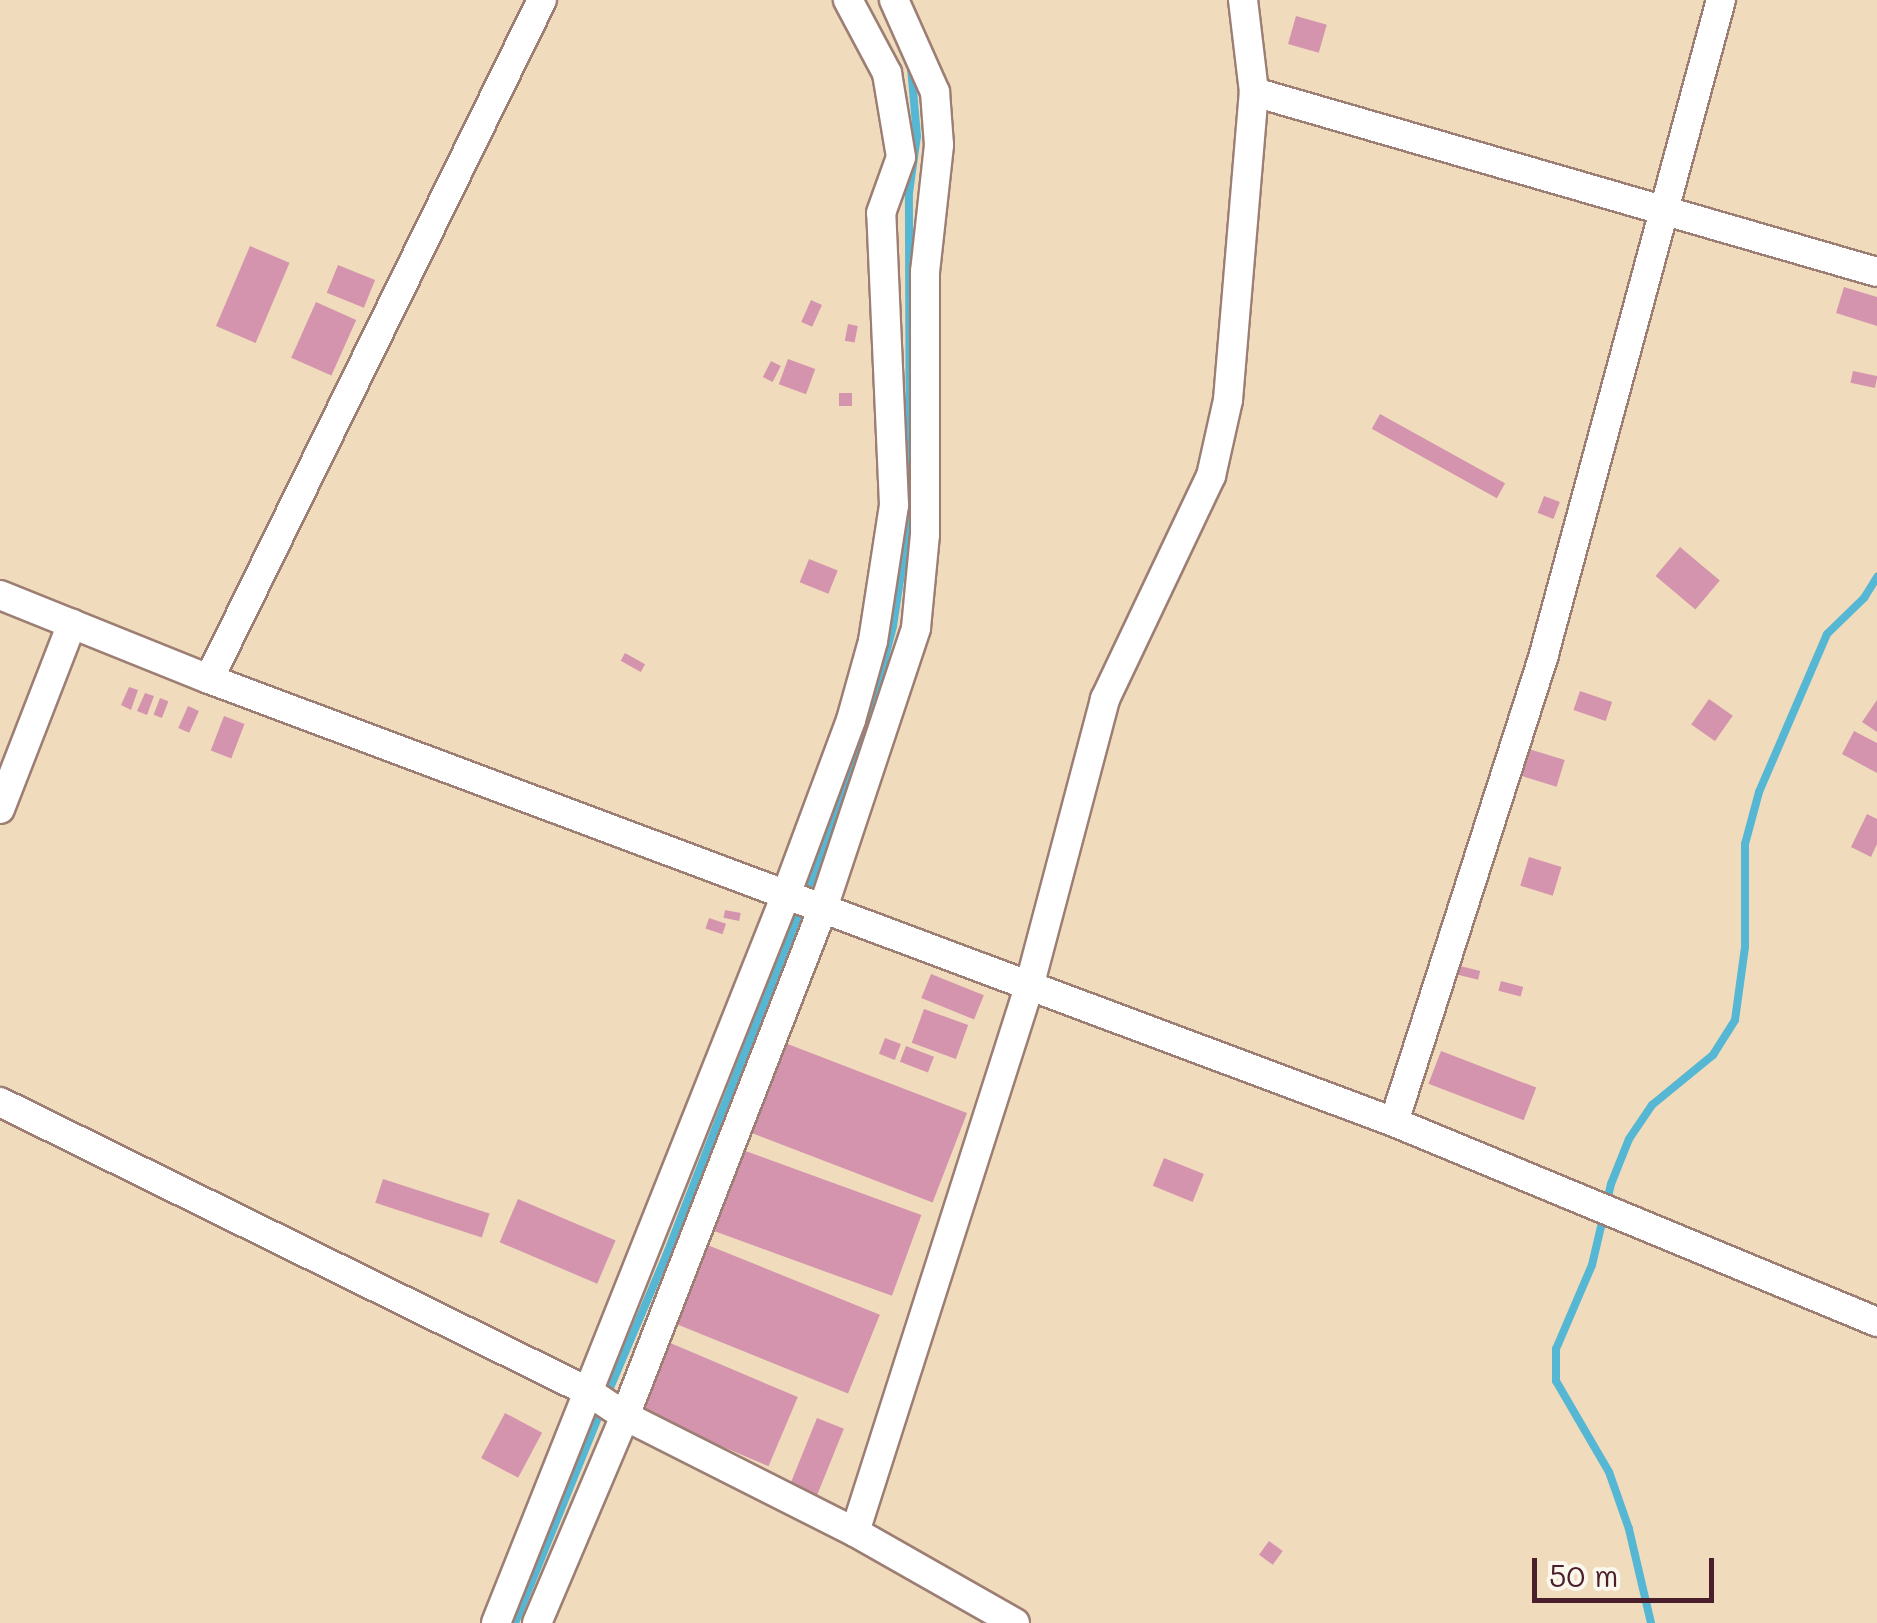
<!DOCTYPE html>
<style>
body{margin:0}
#map{position:relative;width:1877px;height:1623px;overflow:hidden;background:#f0dcbc;font-family:Mali,sans-serif}
div>[style]{position:absolute}
.stream>*{height:8px;margin:-4px;padding:0 4px;transform-origin:4px;border-radius:4px;background:#55b7d3}
.building>*{inset:0;background:#d494ae;transform-origin:0 0}
.roads{filter:drop-shadow(2px 0 #9d7e74) drop-shadow(-2px 0 #9d7e74) drop-shadow(0 2px #9d7e74) drop-shadow(0 -2px #9d7e74)}
.minor>*{height:28px;margin:-14px;padding:0 14px;transform-origin:14px;border-radius:14px;background:#fff}
span{translate:-50% -50%;white-space:nowrap;text-align:center;line-height:1.15;-webkit-text-stroke:9px #fbf7ec;paint-order:stroke}
.scale{position:absolute;left:1532px;top:1558px;width:182px;height:45px;box-sizing:border-box;border:5px solid #4a1f2b;border-top:0;padding-left:12px;font-size:30px;line-height:35px;white-space:nowrap;color:#4a1f2b;-webkit-text-stroke:8px #fbf7ec;paint-order:stroke}
</style>
<div id="map">
<div class="stream">
<div style="left:607px;top:1395px;width:151px;rotate:-67deg"></div>
<div style="left:666px;top:1256px;width:465px;rotate:-68.8deg"></div>
<div style="left:834px;top:822px;width:97px;rotate:-70.8deg"></div>
<div style="left:866px;top:730px;width:107px;rotate:-75.4deg"></div>
<div style="left:893px;top:626px;width:112px;rotate:-81.3deg"></div>
<div style="left:910px;top:515px;width:322px;rotate:-90.2deg"></div>
<div style="left:909px;top:193px;width:58px;rotate:-82deg"></div>
<div style="left:917px;top:136px;width:68px;rotate:-95deg"></div>
<div style="left:515px;top:1623px;width:232px;rotate:-68deg"></div>
<div style="left:1651px;top:1623px;width:97px;rotate:-103.2deg"></div>
<div style="left:1629px;top:1529px;width:60px;rotate:-109.3deg"></div>
<div style="left:1609px;top:1472px;width:105px;rotate:-120.2deg"></div>
<div style="left:1556px;top:1381px;width:32px;rotate:-90deg"></div>
<div style="left:1556px;top:1349px;width:91px;rotate:-66.8deg"></div>
<div style="left:1592px;top:1265px;width:83px;rotate:-76.8deg"></div>
<div style="left:1611px;top:1184px;width:48px;rotate:-68.2deg"></div>
<div style="left:1629px;top:1139px;width:41px;rotate:-55.9deg"></div>
<div style="left:1652px;top:1105px;width:79px;rotate:-39.3deg"></div>
<div style="left:1713px;top:1055px;width:41px;rotate:-57.8deg"></div>
<div style="left:1735px;top:1020px;width:74px;rotate:-82.2deg"></div>
<div style="left:1745px;top:947px;width:103px;rotate:-90deg"></div>
<div style="left:1745px;top:844px;width:54px;rotate:-74.9deg"></div>
<div style="left:1759px;top:792px;width:172px;rotate:-66.7deg"></div>
<div style="left:1827px;top:634px;width:52px;rotate:-44.2deg"></div>
<div style="left:1864px;top:598px;width:25px;rotate:-58deg"></div>
</div>
<div class="building">
<div style="left:1296px;top:16px;width:32px;height:29px;rotate:16deg"></div>
<div style="left:250px;top:246px;width:43px;height:87px;rotate:23deg"></div>
<div style="left:338px;top:265px;width:40px;height:30px;rotate:22deg"></div>
<div style="clip-path:polygon(1844px 287px,1877px 297px,1877px 326px,1836px 313px)"></div>
<div style="left:811px;top:300px;width:12px;height:24px;rotate:24deg"></div>
<div style="left:316px;top:302px;width:44px;height:61px;rotate:24deg"></div>
<div style="left:848px;top:324px;width:10px;height:17px;rotate:11deg"></div>
<div style="left:788px;top:359px;width:29px;height:27px;rotate:20deg"></div>
<div style="left:771px;top:361px;width:11px;height:18px;rotate:27deg"></div>
<div style="left:1853px;top:371px;width:25px;height:12px;rotate:12deg"></div>
<div style="left:839px;top:393px;width:13px;height:13px"></div>
<div style="left:1380px;top:414px;width:143px;height:17px;rotate:29deg"></div>
<div style="left:1544px;top:496px;width:17px;height:18px;rotate:21deg"></div>
<div style="left:1680px;top:547px;width:52px;height:38px;rotate:40deg"></div>
<div style="left:809px;top:559px;width:31px;height:25px;rotate:22deg"></div>
<div style="left:625px;top:653px;width:23px;height:9px;rotate:29deg"></div>
<div style="clip-path:polygon(129px 687px,138px 690px,131px 710px,121px 705px)"></div>
<div style="left:1580px;top:691px;width:34px;height:20px;rotate:19deg"></div>
<div style="clip-path:polygon(145px 693px,154px 696px,147px 715px,137px 711px)"></div>
<div style="left:160px;top:698px;width:9px;height:18px;rotate:21deg"></div>
<div style="left:1709px;top:699px;width:29px;height:31px;rotate:35deg"></div>
<div style="clip-path:polygon(1877px 700px,1877px 732px,1862px 722px)"></div>
<div style="left:188px;top:706px;width:12px;height:24px;rotate:24deg"></div>
<div style="left:224px;top:716px;width:22px;height:37px;rotate:21deg"></div>
<div style="clip-path:polygon(1854px 731px,1877px 743px,1877px 773px,1842px 754px)"></div>
<div style="left:1516px;top:745px;width:51px;height:28px;rotate:17deg"></div>
<div style="clip-path:polygon(1867px 814px,1877px 819px,1877px 844px,1871px 857px,1851px 847px)"></div>
<div style="left:1529px;top:857px;width:34px;height:30px;rotate:17deg"></div>
<div style="left:725px;top:910px;width:16px;height:8px;rotate:11deg"></div>
<div style="left:709px;top:918px;width:18px;height:11px;rotate:19deg"></div>
<div style="left:1456px;top:965px;width:25px;height:9px;rotate:14deg"></div>
<div style="left:931px;top:974px;width:57px;height:26px;rotate:22deg"></div>
<div style="left:1501px;top:981px;width:23px;height:10px;rotate:15deg"></div>
<div style="left:924px;top:1009px;width:47px;height:36px;rotate:20deg"></div>
<div style="left:885px;top:1038px;width:17px;height:17px;rotate:21deg"></div>
<div style="left:785px;top:1043px;width:195px;height:96px;rotate:21deg"></div>
<div style="left:906px;top:1046px;width:30px;height:17px;rotate:21deg"></div>
<div style="left:1441px;top:1051px;width:102px;height:35px;rotate:21deg"></div>
<div style="left:740px;top:1149px;width:193px;height:86px;rotate:20deg"></div>
<div style="left:1164px;top:1158px;width:43px;height:30px;rotate:22deg"></div>
<div style="left:383px;top:1179px;width:112px;height:25px;rotate:18deg"></div>
<div style="left:518px;top:1199px;width:106px;height:47px;rotate:23deg"></div>
<div style="left:700px;top:1242px;width:194px;height:85px;rotate:22deg"></div>
<div style="left:668px;top:1342px;width:141px;height:75px;rotate:23deg"></div>
<div style="left:505px;top:1413px;width:42px;height:51px;rotate:28deg"></div>
<div style="left:817px;top:1418px;width:29px;height:74px;rotate:22deg"></div>
<div style="left:1269px;top:1541px;width:17px;height:17px;rotate:36deg"></div>
</div>
<div class="roads">
<div class="minor">
<div style="left:1254px;top:92px;width:648px;rotate:16.12deg"></div>
<div style="left:0;top:595px;width:225px;rotate:21.9deg"></div>
<div style="left:209px;top:679px;width:1265px;rotate:20.5deg"></div>
<div style="left:1394px;top:1122px;width:523px;rotate:22.49deg"></div>
<div style="left:209px;top:679px;width:756px;rotate:-63.88deg"></div>
<div style="left:0;top:809px;width:199px;rotate:-68.8deg"></div>
<div style="left:0;top:1102px;width:657px;rotate:26.21deg"></div>
<div style="left:589px;top:1392px;width:43px;rotate:33.7deg"></div>
<div style="left:625px;top:1416px;width:258px;rotate:26.8deg"></div>
<div style="left:855px;top:1532px;width:184px;rotate:29.6deg"></div>
<div style="left:1394px;top:1122px;width:491px;rotate:-72.2deg"></div>
<div style="left:1544px;top:654px;width:678px;rotate:-74.86deg"></div>
<div style="left:855px;top:1532px;width:572px;rotate:-72.29deg"></div>
<div style="left:1029px;top:987px;width:298px;rotate:-75.2deg"></div>
<div style="left:1105px;top:699px;width:247px;rotate:-64.6deg"></div>
<div style="left:1211px;top:476px;width:78px;rotate:-77.4deg"></div>
<div style="left:1228px;top:400px;width:309px;rotate:-85.2deg"></div>
<div style="left:1254px;top:92px;width:93px;rotate:-96.8deg"></div>
<div style="left:496px;top:1623px;width:787px;rotate:-68.29deg"></div>
<div style="left:787px;top:892px;width:184px;rotate:-69.6deg"></div>
<div style="left:851px;top:720px;width:82px;rotate:-74.4deg"></div>
<div style="left:873px;top:641px;width:138px;rotate:-81.2deg"></div>
<div style="left:894px;top:505px;width:292px;rotate:-92.5deg"></div>
<div style="left:881px;top:213px;width:59px;rotate:-70.3deg"></div>
<div style="left:901px;top:157px;width:85px;rotate:-99.5deg"></div>
<div style="left:887px;top:73px;width:83px;rotate:-118.1deg"></div>
<div style="left:537px;top:1623px;width:225px;rotate:-67deg"></div>
<div style="left:625px;top:1416px;width:545px;rotate:-68.71deg"></div>
<div style="left:823px;top:908px;width:295px;rotate:-71.6deg"></div>
<div style="left:916px;top:628px;width:94px;rotate:-84.5deg"></div>
<div style="left:925px;top:534px;width:262px;rotate:-90deg"></div>
<div style="left:925px;top:272px;width:128px;rotate:-83.7deg"></div>
<div style="left:939px;top:145px;width:53px;rotate:-94.3deg"></div>
<div style="left:935px;top:92px;width:101px;rotate:-114deg"></div>
</div>
</div>
<div class="scale">50 m</div>
</div>
